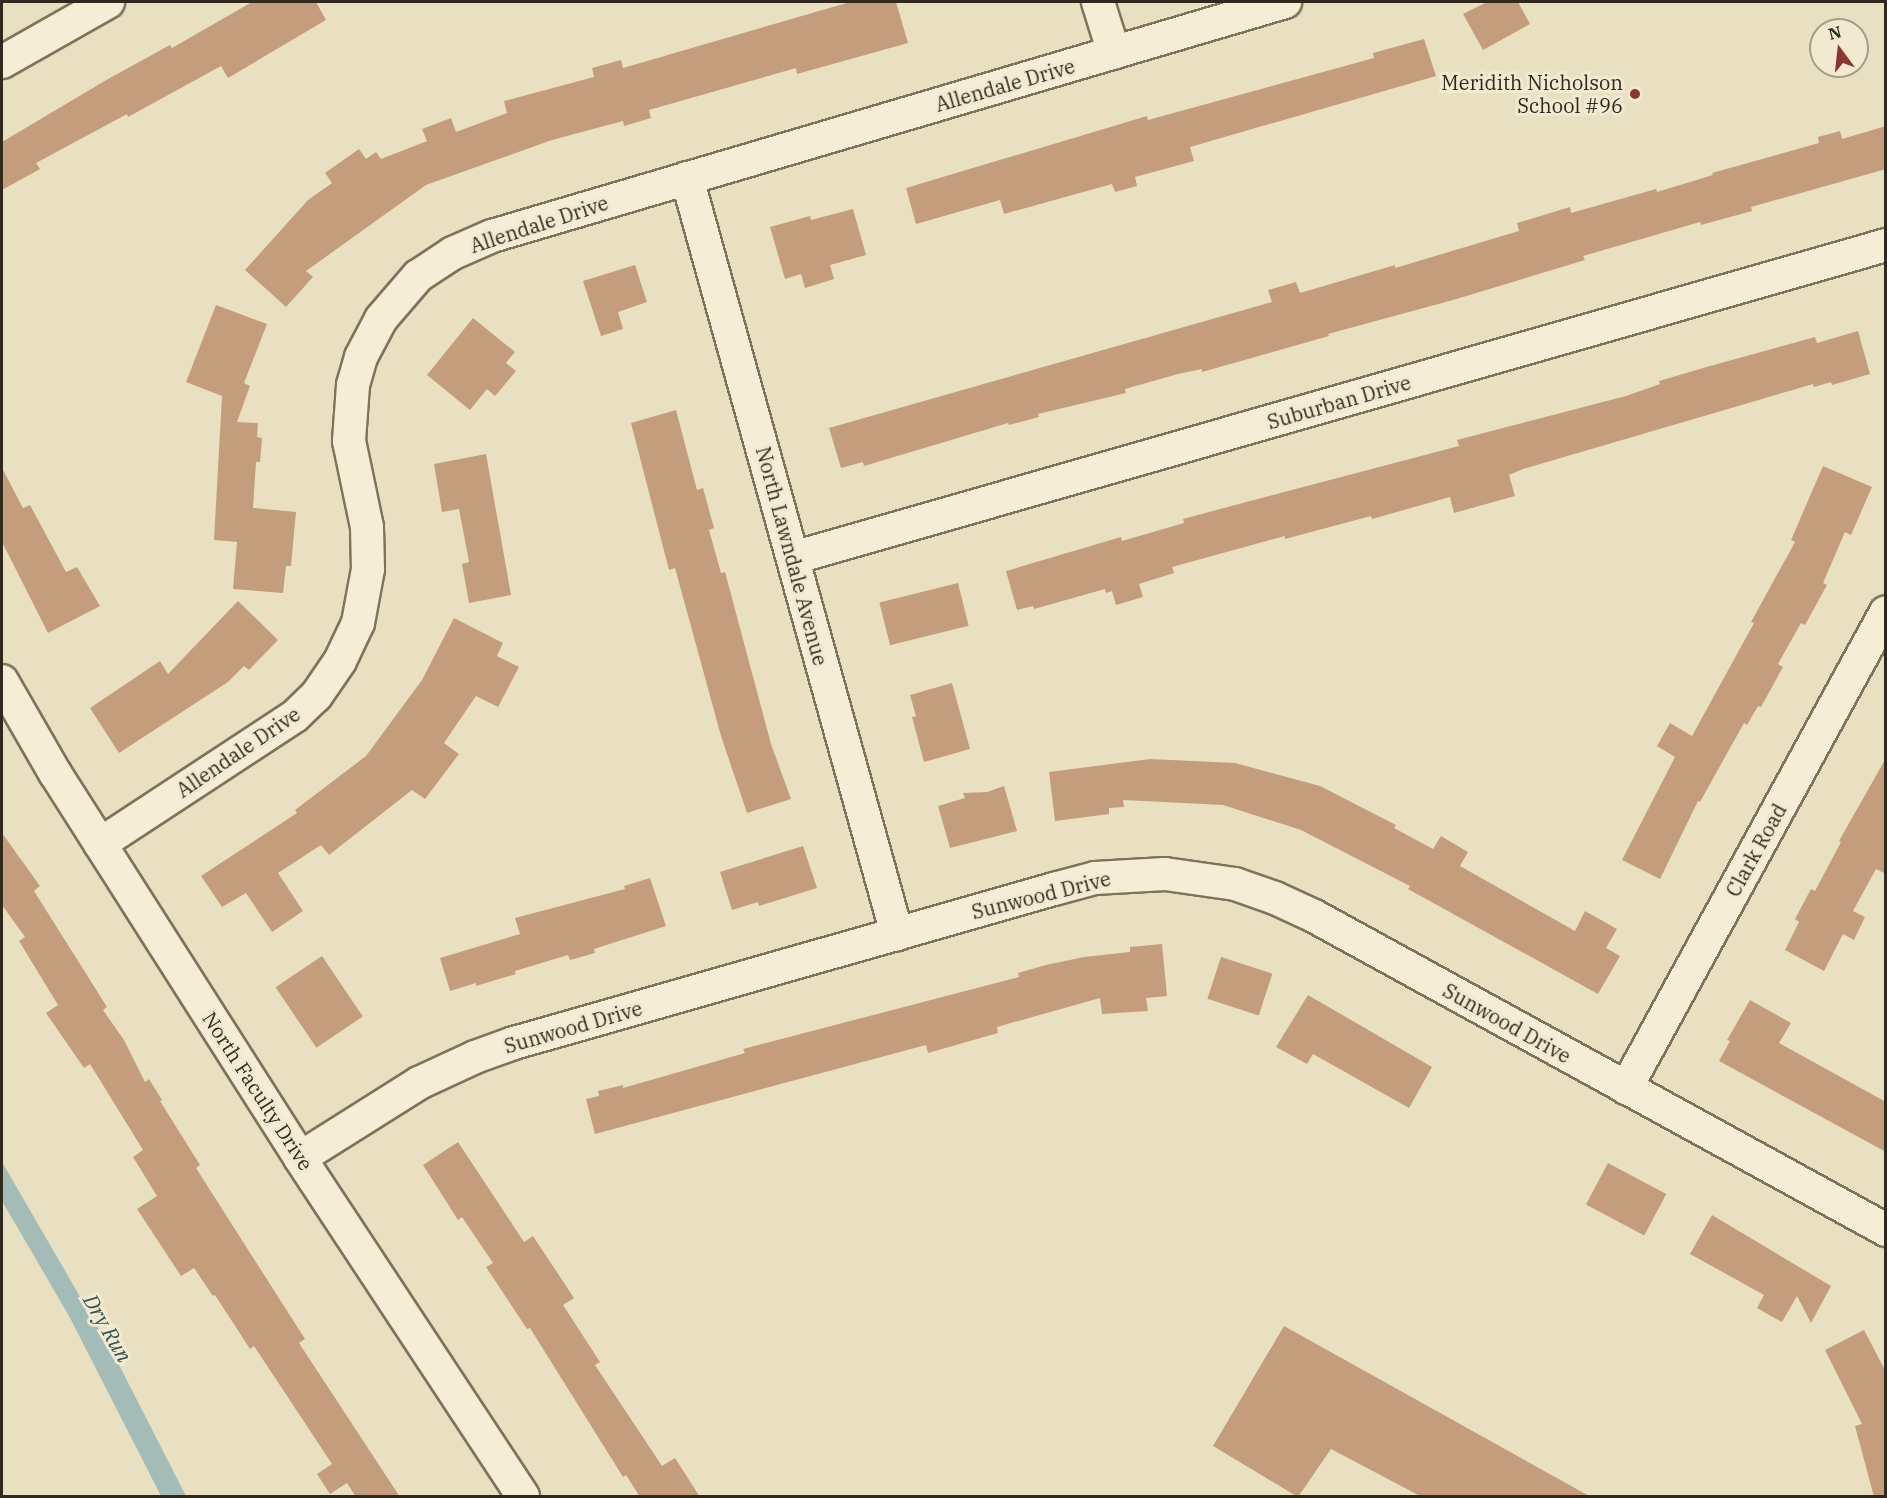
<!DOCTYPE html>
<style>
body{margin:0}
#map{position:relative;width:1887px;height:1498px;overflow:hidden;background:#e9e0c2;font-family:"IBM Plex Serif",serif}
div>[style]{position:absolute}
.water>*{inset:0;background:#a4bcb7}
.building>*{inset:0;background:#c49e7c;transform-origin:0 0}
.roads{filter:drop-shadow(2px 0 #81725b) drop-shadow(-2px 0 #81725b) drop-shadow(0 2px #81725b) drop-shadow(0 -2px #81725b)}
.street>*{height:32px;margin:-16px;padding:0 16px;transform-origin:16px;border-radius:16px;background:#f5edd5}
.dots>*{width:16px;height:16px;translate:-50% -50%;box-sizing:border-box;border:3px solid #f1ead1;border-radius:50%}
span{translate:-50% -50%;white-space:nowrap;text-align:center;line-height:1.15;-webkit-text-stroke:6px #f1ead1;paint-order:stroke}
.poi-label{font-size:20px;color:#32291e}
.right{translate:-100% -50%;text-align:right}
.street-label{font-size:20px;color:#32291e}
.water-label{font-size:21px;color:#2f5151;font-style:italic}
.frame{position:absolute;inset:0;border:3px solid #32291e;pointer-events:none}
.north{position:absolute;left:1809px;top:18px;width:60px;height:60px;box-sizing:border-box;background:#f1ead1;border:2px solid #a59d89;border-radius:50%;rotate:345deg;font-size:16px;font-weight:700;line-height:24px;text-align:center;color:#32291e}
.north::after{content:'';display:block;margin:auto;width:21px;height:27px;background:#8a3631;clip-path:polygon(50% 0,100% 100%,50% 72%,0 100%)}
</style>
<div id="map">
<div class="water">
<div style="clip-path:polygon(2px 1162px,115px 1357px,186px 1496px,161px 1496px,69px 1316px,2px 1201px)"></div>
</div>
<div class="building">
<div style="clip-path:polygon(252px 2px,316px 2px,326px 20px,228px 78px,221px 66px,128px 117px,127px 114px,36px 163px,40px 169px,2px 190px,2px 142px,108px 79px,170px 45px,172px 48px)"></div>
<div style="clip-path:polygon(850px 2px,896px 2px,908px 43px,797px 74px,796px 68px,649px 110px,651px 118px,624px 126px,623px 121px,552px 140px,426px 185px,306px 271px,313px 277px,286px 307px,245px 270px,308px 200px,332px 183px,325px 173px,359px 149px,366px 159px,376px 152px,381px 159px,427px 141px,422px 129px,451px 118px,456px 132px,507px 113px,504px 101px,594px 77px,592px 68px,621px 60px,623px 68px)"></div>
<div style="clip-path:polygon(1487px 2px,1518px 2px,1530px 24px,1483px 50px,1463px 14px)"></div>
<div style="clip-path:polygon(1424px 39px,1436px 76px,1190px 147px,1194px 161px,1135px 177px,1137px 186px,1115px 192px,1112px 184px,1004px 214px,1000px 200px,916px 224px,906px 188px,1147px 116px,1148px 120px,1374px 58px,1373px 53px)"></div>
<div style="clip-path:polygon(1886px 126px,1886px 169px,1751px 207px,1752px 211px,1701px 225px,1700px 222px,1583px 256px,1585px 260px,1453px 300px,1328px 334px,1329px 336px,1202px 372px,1202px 369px,1178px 374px,1125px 389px,1126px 393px,1038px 414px,1039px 417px,1009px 425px,1008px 423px,864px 466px,863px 462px,841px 468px,829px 428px,1272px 302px,1268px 290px,1296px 282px,1300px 293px,1395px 265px,1395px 268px,1519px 231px,1517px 223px,1570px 207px,1571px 213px,1656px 189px,1657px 192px,1713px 175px,1712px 173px,1819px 143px,1818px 137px,1840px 131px,1842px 139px)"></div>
<div style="clip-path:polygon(853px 209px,866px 255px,830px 265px,834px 279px,805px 288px,801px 274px,785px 279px,770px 227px,810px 216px,811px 220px)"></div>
<div style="clip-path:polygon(635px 265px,647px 302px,618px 312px,623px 329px,601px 336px,583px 281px)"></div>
<div style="clip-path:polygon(216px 305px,267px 324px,244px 383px,250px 386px,237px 422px,258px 423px,257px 437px,262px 438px,260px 462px,256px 462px,253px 508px,296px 512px,291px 566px,286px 566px,283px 593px,233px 589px,237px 542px,214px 540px,222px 396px,186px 382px)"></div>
<div style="clip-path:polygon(473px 318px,515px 352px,506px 363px,516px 371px,495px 396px,487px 389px,470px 410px,427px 375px)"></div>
<div style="clip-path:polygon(1858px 331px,1870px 374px,1832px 385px,1831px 382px,1814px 387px,1813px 384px,1523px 469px,1509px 475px,1515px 496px,1454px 513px,1450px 497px,1372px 519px,1371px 516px,1285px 539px,1285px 536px,1172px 567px,1174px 573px,1139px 584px,1143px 597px,1116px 605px,1112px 591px,1106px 593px,1105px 589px,1034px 609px,1033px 606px,1017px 610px,1006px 571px,1121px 537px,1122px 541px,1184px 523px,1183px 519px,1250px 501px,1459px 446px,1457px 440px,1626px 396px,1660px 384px,1659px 381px,1710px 366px,1815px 337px,1817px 343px)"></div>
<div style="clip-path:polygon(676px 410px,697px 490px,703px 488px,714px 528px,709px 530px,721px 573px,725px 572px,771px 744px,791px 799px,747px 813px,721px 736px,675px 568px,669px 570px,631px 423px)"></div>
<div style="clip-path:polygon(486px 454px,511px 595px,469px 603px,462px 564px,469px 562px,459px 509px,442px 512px,434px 464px)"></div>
<div style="clip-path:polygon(1823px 466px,1872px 487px,1851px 535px,1845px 532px,1823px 583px,1827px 585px,1805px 625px,1801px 623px,1778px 664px,1783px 667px,1761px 707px,1758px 706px,1747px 725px,1744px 723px,1700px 802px,1698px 801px,1660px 879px,1622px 860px,1675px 757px,1657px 746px,1670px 723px,1692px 736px,1754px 623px,1751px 622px,1795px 542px,1791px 540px)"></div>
<div style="clip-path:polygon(2px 468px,23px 508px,30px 505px,66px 572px,77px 567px,100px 606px,48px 633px,2px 542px)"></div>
<div style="left:958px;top:583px;width:44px;height:81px;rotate:76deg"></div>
<div style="clip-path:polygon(238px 601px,278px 640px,249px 670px,244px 666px,228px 682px,119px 753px,90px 708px,160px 661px,168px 674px)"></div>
<div style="clip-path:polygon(454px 618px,503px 643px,497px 656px,519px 667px,498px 707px,476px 696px,444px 743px,459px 754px,425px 799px,412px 790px,329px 855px,321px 845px,278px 873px,303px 911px,272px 932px,246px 893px,222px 907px,201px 876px,297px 813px,295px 810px,366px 756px,422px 680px)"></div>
<div style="clip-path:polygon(952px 683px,970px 749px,924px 762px,912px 717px,916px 716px,910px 695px)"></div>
<div style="clip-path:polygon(1886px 758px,1886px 874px,1876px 869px,1853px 911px,1865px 917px,1854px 940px,1843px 934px,1824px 971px,1785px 950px,1799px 922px,1795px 919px,1811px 889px,1815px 891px,1841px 842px,1839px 841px)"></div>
<div style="clip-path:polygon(1150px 759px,1235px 763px,1320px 786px,1396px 825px,1394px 828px,1433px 849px,1441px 836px,1468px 852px,1460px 866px,1575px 931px,1585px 911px,1617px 929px,1606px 948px,1620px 956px,1598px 994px,1408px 889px,1410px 886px,1301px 830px,1223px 805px,1123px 800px,1124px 807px,1109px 808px,1109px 814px,1055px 821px,1049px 772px)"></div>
<div style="clip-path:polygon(1004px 786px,1017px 831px,950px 848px,938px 806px,965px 798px,963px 793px,987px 792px)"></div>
<div style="clip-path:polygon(2px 833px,40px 886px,34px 891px,107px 1007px,103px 1010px,124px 1040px,145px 1082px,149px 1079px,162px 1100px,160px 1101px,200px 1165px,196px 1168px,305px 1339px,299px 1343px,400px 1497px,356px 1497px,347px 1483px,330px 1494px,317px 1474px,332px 1464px,254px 1346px,250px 1349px,215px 1295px,213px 1296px,194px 1268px,181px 1276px,137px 1209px,157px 1196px,133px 1157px,143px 1150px,90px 1064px,84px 1068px,46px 1013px,58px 1005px,19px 941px,25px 937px,2px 905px)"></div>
<div style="clip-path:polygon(803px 846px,817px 888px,759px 906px,758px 902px,732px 910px,720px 872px)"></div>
<div style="clip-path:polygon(650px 878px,666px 926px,594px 949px,595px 953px,570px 960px,568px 955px,515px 971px,516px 974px,476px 986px,476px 983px,450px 991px,440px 958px,520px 934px,515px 918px,625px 889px,624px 886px)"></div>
<div style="clip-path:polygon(1162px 944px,1167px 996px,1146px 998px,1148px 1011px,1102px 1014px,1100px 998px,997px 1027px,998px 1033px,928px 1053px,926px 1045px,595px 1134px,586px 1099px,599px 1096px,598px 1091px,623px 1085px,623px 1088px,745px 1053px,743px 1049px,1019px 977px,1018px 973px,1046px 965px,1084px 957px,1130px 952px,1130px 947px)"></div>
<div style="left:322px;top:956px;width:73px;height:56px;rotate:56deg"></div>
<div style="left:1221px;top:957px;width:54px;height:44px;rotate:18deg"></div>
<div style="clip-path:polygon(1308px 995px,1432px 1067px,1409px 1108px,1313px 1054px,1307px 1064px,1276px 1047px)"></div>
<div style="clip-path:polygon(1750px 1000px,1791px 1023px,1779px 1043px,1886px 1102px,1886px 1152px,1719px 1061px,1730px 1041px,1727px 1040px)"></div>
<div style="clip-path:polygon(458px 1142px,524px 1242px,533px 1236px,574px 1298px,563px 1305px,600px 1362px,595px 1365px,662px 1466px,675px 1458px,700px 1497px,640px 1497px,626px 1475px,623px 1477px,530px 1328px,527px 1329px,486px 1267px,493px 1263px,462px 1217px,458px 1220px,423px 1165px)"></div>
<div style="left:1608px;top:1163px;width:66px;height:47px;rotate:28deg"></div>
<div style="clip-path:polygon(1712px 1215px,1831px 1286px,1811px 1323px,1797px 1296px,1782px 1322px,1757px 1308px,1764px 1295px,1690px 1254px)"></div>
<div style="clip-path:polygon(1284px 1326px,1591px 1497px,1422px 1497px,1331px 1449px,1298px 1497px,1213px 1446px)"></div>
<div style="clip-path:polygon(1864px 1330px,1886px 1372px,1886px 1497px,1874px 1497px,1855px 1426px,1862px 1424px,1825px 1350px)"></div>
</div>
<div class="roads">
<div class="street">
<div style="left:1098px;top:2px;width:53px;rotate:72.6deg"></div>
<div style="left:2px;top:62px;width:122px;rotate:-29.5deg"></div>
<div style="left:687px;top:178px;width:785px;rotate:74.48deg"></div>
<div style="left:793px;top:558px;width:1137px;rotate:-15.98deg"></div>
<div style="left:2px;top:681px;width:106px;rotate:60.1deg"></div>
<div style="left:55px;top:773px;width:456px;rotate:57.5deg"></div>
<div style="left:300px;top:1158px;width:405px;rotate:56.6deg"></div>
<div style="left:100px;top:844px;width:233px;rotate:-33.3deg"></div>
<div style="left:295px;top:716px;width:29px;rotate:-44deg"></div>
<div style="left:316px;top:696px;width:42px;rotate:-55.6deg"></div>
<div style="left:340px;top:661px;width:42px;rotate:-64.7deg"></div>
<div style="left:358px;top:623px;width:55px;rotate:-79.5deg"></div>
<div style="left:368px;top:569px;width:42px;rotate:-91.4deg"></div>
<div style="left:367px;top:527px;width:88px;rotate:-101.8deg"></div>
<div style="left:349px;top:441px;width:56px;rotate:-85.9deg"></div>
<div style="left:353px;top:385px;width:29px;rotate:-74deg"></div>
<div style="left:361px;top:357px;width:43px;rotate:-62.2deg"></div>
<div style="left:381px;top:319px;width:57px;rotate:-49.3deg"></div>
<div style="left:418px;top:276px;width:42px;rotate:-33.3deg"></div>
<div style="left:453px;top:253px;width:43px;rotate:-23.6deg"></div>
<div style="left:492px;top:236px;width:827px;rotate:-16.44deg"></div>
<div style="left:1626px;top:1088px;width:542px;rotate:-61.36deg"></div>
<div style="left:300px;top:1158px;width:141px;rotate:-32.2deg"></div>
<div style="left:419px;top:1083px;width:62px;rotate:-24.9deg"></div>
<div style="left:475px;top:1057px;width:41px;rotate:-19.7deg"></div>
<div style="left:514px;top:1043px;width:562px;rotate:-15.92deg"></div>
<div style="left:1054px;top:889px;width:42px;rotate:-15deg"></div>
<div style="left:1095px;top:878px;width:70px;rotate:-3.3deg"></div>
<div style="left:1165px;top:874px;width:71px;rotate:8.1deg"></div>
<div style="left:1235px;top:884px;width:42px;rotate:19.3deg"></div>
<div style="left:1275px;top:898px;width:43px;rotate:24.8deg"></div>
<div style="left:1314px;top:916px;width:653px;rotate:28.76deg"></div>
</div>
</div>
<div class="dots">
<div style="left:1635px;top:94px;background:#8a3631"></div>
</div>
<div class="poi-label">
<span class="right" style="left:1623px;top:94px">Meridith Nicholson<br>School #96</span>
</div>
<div class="street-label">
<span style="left:1005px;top:85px;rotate:-16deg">Allendale Drive</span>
<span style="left:539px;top:224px;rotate:-18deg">Allendale Drive</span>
<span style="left:1339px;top:402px;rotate:-16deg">Suburban Drive</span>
<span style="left:792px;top:556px;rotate:75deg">North Lawndale Avenue</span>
<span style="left:238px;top:752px;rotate:-34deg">Allendale Drive</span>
<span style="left:1756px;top:850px;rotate:-61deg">Clark Road</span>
<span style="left:1041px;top:895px;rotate:-14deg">Sunwood Drive</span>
<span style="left:1507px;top:1023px;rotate:29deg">Sunwood Drive</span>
<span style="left:573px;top:1027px;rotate:-16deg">Sunwood Drive</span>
<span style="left:258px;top:1091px;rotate:57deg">North Faculty Drive</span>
</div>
<div class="water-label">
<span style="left:108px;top:1328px;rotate:60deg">Dry Run</span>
</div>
<div class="frame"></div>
<div class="north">N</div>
</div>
